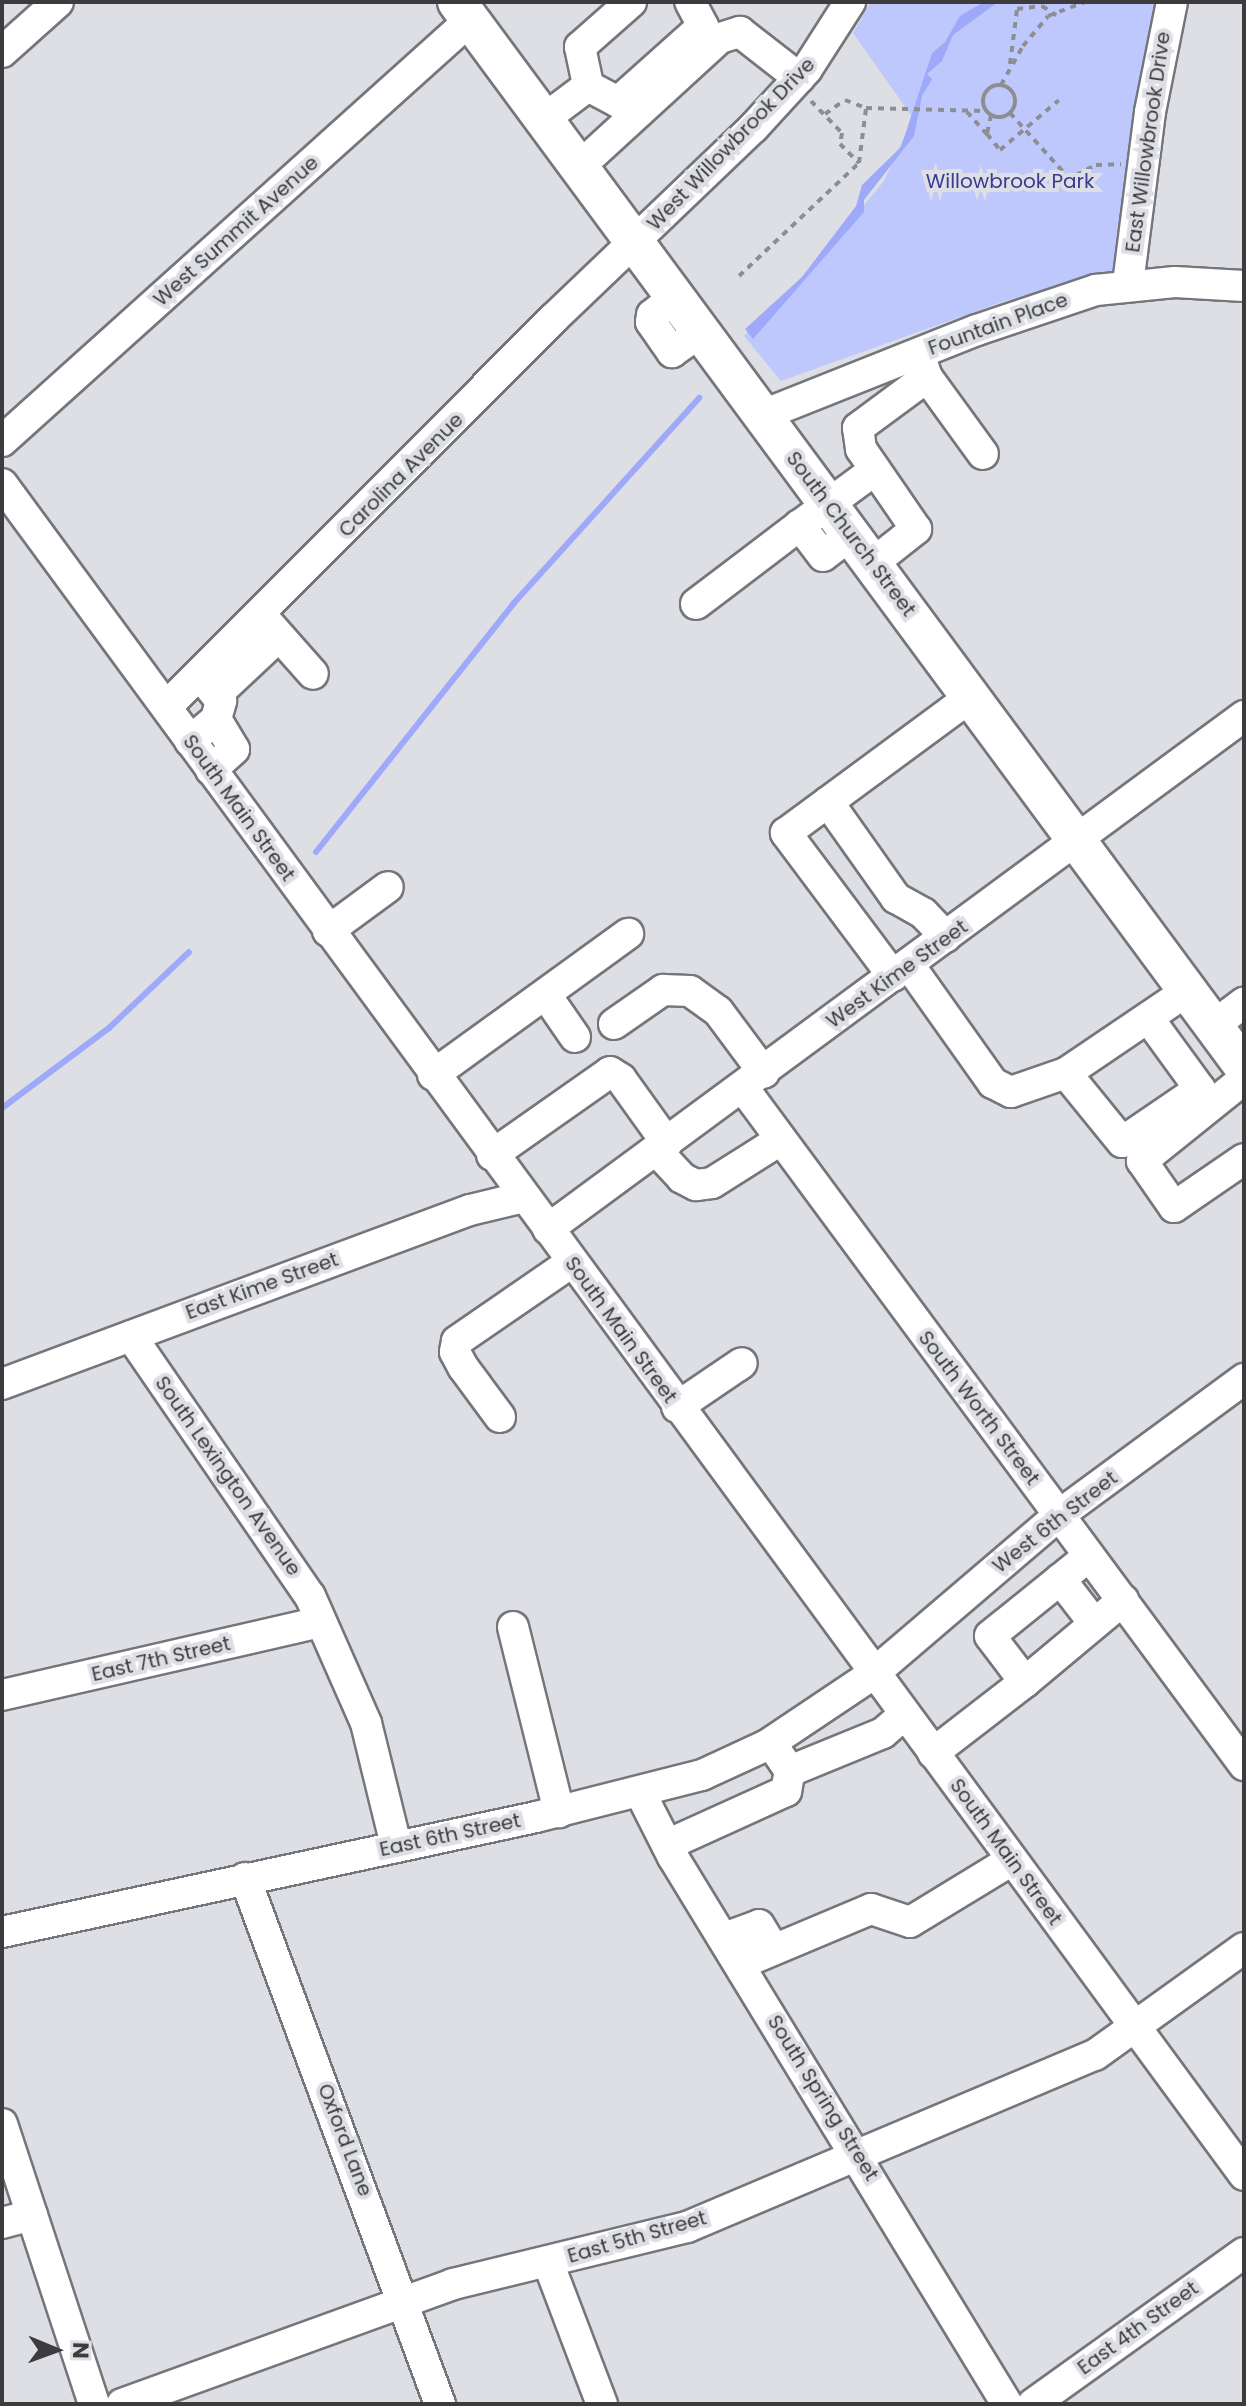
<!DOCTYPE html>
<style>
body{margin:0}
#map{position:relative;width:1246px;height:2406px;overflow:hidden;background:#dddfe4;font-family:Poppins,sans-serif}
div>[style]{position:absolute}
.green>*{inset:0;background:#bec8fd}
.water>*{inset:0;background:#9eaaf9}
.stream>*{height:6px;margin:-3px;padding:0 3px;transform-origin:3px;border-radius:3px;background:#9eaaf9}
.path>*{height:4px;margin-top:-2px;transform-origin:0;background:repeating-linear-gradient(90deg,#8d8e92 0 6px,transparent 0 12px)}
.path>.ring{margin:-2px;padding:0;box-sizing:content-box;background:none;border:4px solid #8d8e92;border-radius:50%}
.roads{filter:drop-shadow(2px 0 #75767b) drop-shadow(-2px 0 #75767b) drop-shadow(0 2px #75767b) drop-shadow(0 -2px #75767b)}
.minor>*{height:30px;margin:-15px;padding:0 15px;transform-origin:15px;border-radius:15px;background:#fff}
.major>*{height:38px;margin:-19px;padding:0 19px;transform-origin:19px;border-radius:19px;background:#fff}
span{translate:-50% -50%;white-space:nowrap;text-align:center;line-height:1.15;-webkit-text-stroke:8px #dddfe4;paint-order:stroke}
.street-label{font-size:20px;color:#3c3c3f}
.park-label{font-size:20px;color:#383a94}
.frame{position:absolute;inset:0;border:4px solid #3c3c3f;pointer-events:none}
.north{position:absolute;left:16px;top:2310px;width:80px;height:80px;-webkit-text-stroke:6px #dddfe4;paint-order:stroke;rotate:91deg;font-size:22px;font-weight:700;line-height:32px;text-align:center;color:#3c3c3f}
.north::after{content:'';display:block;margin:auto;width:28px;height:36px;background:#3c3c3f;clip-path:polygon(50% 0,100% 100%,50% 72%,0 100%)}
</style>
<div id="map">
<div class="green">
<div style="clip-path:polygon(871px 2px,1164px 2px,1137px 98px,1114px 271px,1002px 302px,781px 381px,744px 336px,813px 266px,884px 181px,913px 118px,853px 33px)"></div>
</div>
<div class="water">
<div style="clip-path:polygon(984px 2px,998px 2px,953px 35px,942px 61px,927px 74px,932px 79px,922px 96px,914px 136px,864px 200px,864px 212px,753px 339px,745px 329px,802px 277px,856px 206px,862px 185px,901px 147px,932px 53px,945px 42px,960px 16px)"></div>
</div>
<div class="stream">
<div style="left:316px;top:852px;width:317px;rotate:-51.5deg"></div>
<div style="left:513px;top:604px;width:278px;rotate:-47.9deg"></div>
<div style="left:2px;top:1108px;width:134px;rotate:-36.8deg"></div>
<div style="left:109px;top:1028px;width:110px;rotate:-43.5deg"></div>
</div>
<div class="path">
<div style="left:1010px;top:64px;width:55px;rotate:-82.7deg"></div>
<div style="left:1017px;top:9px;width:25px;rotate:-7deg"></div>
<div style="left:1042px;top:6px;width:17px;rotate:33deg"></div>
<div style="left:1001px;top:85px;width:45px;rotate:-60.6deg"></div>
<div style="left:1023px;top:46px;width:39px;rotate:-50deg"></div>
<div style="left:1048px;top:16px;width:39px;rotate:-21deg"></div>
<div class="ring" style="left:983px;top:85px;width:28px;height:28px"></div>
<div style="left:811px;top:101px;width:45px;rotate:45.9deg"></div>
<div style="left:842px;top:133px;width:11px;rotate:100deg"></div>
<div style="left:840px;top:144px;width:27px;rotate:45deg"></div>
<div style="left:859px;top:163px;width:55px;rotate:-82.7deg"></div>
<div style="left:866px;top:108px;width:120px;rotate:1.4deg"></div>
<div style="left:967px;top:112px;width:30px;rotate:48deg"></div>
<div style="left:1010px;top:113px;width:84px;rotate:47.9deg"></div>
<div style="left:1066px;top:175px;width:10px"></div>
<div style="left:1076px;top:175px;width:22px;rotate:-27deg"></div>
<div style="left:1096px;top:165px;width:25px;rotate:-2deg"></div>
<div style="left:825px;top:114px;width:24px;rotate:-35deg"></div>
<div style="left:845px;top:100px;width:22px;rotate:21deg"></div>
<div style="left:991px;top:115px;width:19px;rotate:102deg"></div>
<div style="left:987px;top:134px;width:21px;rotate:51deg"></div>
<div style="left:1000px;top:150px;width:77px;rotate:-40.3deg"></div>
<div style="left:739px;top:276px;width:165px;rotate:-43.3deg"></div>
</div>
<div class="roads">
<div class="minor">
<div style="left:631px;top:2px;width:68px;rotate:138.6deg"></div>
<div style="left:580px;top:47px;width:40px;rotate:78deg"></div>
<div style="left:588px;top:86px;width:34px;rotate:28deg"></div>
<div style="left:618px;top:102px;width:114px;rotate:-41.8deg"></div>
<div style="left:703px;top:26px;width:27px;rotate:-118deg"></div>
<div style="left:2px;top:52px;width:75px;rotate:-41.8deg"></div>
<div style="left:544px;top:119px;width:55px;rotate:-36.9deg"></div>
<div style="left:579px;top:167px;width:191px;rotate:-42.5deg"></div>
<div style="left:720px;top:38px;width:21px;rotate:-17deg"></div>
<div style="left:740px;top:32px;width:75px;rotate:37.9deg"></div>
<div style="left:1128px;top:284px;width:173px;rotate:-82.7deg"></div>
<div style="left:1150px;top:112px;width:112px;rotate:-78.7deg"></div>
<div style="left:675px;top:297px;width:29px;rotate:142deg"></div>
<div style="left:652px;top:315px;width:7px;rotate:98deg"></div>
<div style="left:651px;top:322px;width:37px;rotate:55deg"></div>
<div style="left:672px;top:352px;width:35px;rotate:-35deg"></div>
<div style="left:921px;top:359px;width:19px;rotate:72deg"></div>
<div style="left:927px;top:377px;width:95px;rotate:54deg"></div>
<div style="left:763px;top:415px;width:230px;rotate:-21.7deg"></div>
<div style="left:977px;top:330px;width:126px;rotate:-18.6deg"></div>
<div style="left:1096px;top:290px;width:79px;rotate:-5.8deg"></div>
<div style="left:1175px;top:282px;width:69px;rotate:3.3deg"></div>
<div style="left:2px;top:441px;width:629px;rotate:-41.97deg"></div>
<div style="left:2px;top:484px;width:2098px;rotate:53.7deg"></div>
<div style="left:852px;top:534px;width:36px;rotate:143deg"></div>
<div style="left:823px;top:556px;width:39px;rotate:-127deg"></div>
<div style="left:800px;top:525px;width:93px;rotate:-36.3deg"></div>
<div style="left:873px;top:563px;width:55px;rotate:-38.3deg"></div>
<div style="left:916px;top:529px;width:97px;rotate:-124.5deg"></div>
<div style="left:861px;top:449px;width:21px;rotate:-98deg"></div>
<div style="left:858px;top:428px;width:86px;rotate:-36.5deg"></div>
<div style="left:696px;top:604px;width:131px;rotate:-37.2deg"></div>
<div style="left:267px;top:622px;width:69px;rotate:48.5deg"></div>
<div style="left:218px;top:693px;width:83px;rotate:-43.1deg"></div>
<div style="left:167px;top:706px;width:547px;rotate:-45.07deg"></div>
<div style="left:553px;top:319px;width:277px;rotate:-43.7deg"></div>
<div style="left:753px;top:128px;width:80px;rotate:-47.5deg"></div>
<div style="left:807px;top:69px;width:80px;rotate:-57.3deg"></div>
<div style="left:190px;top:741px;width:34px;rotate:-40deg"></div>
<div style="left:216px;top:719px;width:19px;rotate:-74deg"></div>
<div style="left:221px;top:701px;width:35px;rotate:-129deg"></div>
<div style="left:211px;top:770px;width:31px;rotate:-42deg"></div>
<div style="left:234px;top:749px;width:35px;rotate:-121deg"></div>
<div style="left:828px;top:802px;width:118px;rotate:54.7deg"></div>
<div style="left:896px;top:898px;width:31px;rotate:29deg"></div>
<div style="left:923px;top:913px;width:33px;rotate:46deg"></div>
<div style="left:328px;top:931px;width:74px;rotate:-36.3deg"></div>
<div style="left:909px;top:965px;width:145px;rotate:54.6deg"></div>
<div style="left:993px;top:1083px;width:20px;rotate:27deg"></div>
<div style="left:1011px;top:1092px;width:58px;rotate:-19.1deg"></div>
<div style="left:893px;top:976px;width:179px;rotate:-126.8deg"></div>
<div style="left:786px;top:833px;width:231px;rotate:-36.4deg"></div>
<div style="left:546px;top:995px;width:51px;rotate:55.4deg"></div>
<div style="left:1149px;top:1019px;width:87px;rotate:53.9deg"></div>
<div style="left:1200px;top:1089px;width:94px;rotate:145.8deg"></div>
<div style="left:1122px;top:1142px;width:89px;rotate:-129.1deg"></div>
<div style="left:1066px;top:1073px;width:146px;rotate:-34.1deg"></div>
<div style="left:614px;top:1024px;width:60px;rotate:-34.8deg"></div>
<div style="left:663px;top:990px;width:27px;rotate:2deg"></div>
<div style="left:690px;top:991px;width:34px;rotate:36deg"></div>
<div style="left:718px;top:1011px;width:77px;rotate:53.4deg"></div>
<div style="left:1213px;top:1026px;width:39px;rotate:-37deg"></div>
<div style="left:433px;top:1075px;width:241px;rotate:-35.9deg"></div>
<div style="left:1244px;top:1079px;width:131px;rotate:141.2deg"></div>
<div style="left:1142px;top:1161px;width:56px;rotate:55.2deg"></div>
<div style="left:1174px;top:1207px;width:85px;rotate:-34.4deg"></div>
<div style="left:744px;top:1089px;width:841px;rotate:53.51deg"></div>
<div style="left:656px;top:1150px;width:38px;rotate:47deg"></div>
<div style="left:682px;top:1178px;width:16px;rotate:27deg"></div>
<div style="left:696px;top:1185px;width:16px;rotate:-7deg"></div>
<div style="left:712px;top:1183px;width:80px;rotate:-32.3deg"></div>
<div style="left:492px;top:1155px;width:144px;rotate:-35.1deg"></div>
<div style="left:610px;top:1072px;width:13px;rotate:32deg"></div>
<div style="left:621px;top:1079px;width:79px;rotate:54.3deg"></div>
<div style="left:548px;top:1229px;width:865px;rotate:-36.39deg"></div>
<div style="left:131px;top:1336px;width:316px;rotate:55.5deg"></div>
<div style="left:310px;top:1596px;width:139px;rotate:66.2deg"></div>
<div style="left:366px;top:1723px;width:126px;rotate:76.2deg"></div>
<div style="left:2px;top:1384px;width:499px;rotate:-20.4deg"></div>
<div style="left:470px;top:1210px;width:56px;rotate:-13.5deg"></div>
<div style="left:677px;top:1407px;width:78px;rotate:-34.1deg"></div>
<div style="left:500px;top:1417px;width:62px;rotate:-126.5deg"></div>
<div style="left:463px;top:1367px;width:17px;rotate:-118deg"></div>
<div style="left:455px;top:1352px;width:11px;rotate:-80deg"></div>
<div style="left:457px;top:1341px;width:140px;rotate:-34.5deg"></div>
<div style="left:1089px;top:1556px;width:127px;rotate:141.1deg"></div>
<div style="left:990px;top:1636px;width:58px;rotate:52.7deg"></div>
<div style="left:1025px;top:1682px;width:128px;rotate:-39.9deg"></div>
<div style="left:1060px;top:1579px;width:56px;rotate:52.3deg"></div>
<div style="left:513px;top:1627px;width:191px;rotate:76deg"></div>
<div style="left:2px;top:1695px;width:326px;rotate:-12.9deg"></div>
<div style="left:771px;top:1743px;width:34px;rotate:56deg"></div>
<div style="left:790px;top:1771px;width:100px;rotate:-22.2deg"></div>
<div style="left:883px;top:1733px;width:29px;rotate:-41deg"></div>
<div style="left:933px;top:1753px;width:116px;rotate:-37.7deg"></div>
<div style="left:640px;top:1792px;width:73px;rotate:63.1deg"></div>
<div style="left:673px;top:1857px;width:641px;rotate:58.59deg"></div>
<div style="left:667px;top:1845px;width:131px;rotate:-24.4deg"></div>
<div style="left:786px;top:1791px;width:20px;rotate:-79deg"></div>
<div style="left:245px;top:1878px;width:561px;rotate:69.66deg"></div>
<div style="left:2px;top:1932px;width:546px;rotate:-12.15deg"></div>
<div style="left:536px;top:1817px;width:171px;rotate:-14.2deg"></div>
<div style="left:702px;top:1775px;width:72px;rotate:-24.8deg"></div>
<div style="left:767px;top:1745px;width:128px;rotate:-33.8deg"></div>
<div style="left:873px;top:1674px;width:245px;rotate:-40.5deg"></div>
<div style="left:1059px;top:1515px;width:230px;rotate:-36.3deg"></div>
<div style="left:724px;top:1938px;width:37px;rotate:-20deg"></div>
<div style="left:759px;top:1925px;width:26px;rotate:59deg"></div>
<div style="left:740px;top:1964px;width:142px;rotate:-22.8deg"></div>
<div style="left:871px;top:1909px;width:41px;rotate:18.4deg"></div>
<div style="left:910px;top:1922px;width:119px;rotate:-31.3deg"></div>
<div style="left:2px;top:2124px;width:295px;rotate:71.8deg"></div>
<div style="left:2px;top:2223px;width:31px;rotate:-15deg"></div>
<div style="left:548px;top:2262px;width:152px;rotate:69.2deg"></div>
<div style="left:122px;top:2404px;width:352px;rotate:-19.9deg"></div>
<div style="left:453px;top:2284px;width:241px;rotate:-13.7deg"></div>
<div style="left:687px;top:2227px;width:443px;rotate:-22.9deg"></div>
<div style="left:1095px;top:2055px;width:183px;rotate:-35.7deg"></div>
<div style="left:1033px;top:2404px;width:259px;rotate:-35.6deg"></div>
</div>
<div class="major">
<div style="left:457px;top:2px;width:1324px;rotate:53.54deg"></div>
</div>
</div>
<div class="street-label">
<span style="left:1148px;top:142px;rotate:-82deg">East Willowbrook Drive</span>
<span style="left:731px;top:144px;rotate:-46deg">West Willowbrook Drive</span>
<span style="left:236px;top:231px;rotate:-42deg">West Summit Avenue</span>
<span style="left:998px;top:324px;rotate:-20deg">Fountain Place</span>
<span style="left:401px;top:475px;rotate:-45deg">Carolina Avenue</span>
<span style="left:851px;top:534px;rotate:53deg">South Church Street</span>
<span style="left:239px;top:808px;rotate:54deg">South Main Street</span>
<span style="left:897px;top:974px;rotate:-36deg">West Kime Street</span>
<span style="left:262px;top:1286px;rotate:-20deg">East Kime Street</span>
<span style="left:621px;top:1330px;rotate:54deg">South Main Street</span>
<span style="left:979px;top:1408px;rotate:53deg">South Worth Street</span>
<span style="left:228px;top:1476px;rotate:55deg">South Lexington Avenue</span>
<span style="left:1055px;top:1522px;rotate:-38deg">West 6th Street</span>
<span style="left:161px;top:1659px;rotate:-13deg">East 7th Street</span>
<span style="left:450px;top:1835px;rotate:-12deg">East 6th Street</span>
<span style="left:1006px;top:1852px;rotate:54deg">South Main Street</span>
<span style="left:823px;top:2098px;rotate:58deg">South Spring Street</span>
<span style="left:345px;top:2140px;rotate:69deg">Oxford Lane</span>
<span style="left:637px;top:2237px;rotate:-16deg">East 5th Street</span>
<span style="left:1138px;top:2328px;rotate:-36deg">East 4th Street</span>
</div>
<div class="park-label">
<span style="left:1010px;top:181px">Willowbrook Park</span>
</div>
<div class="frame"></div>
<div class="north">N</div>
</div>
